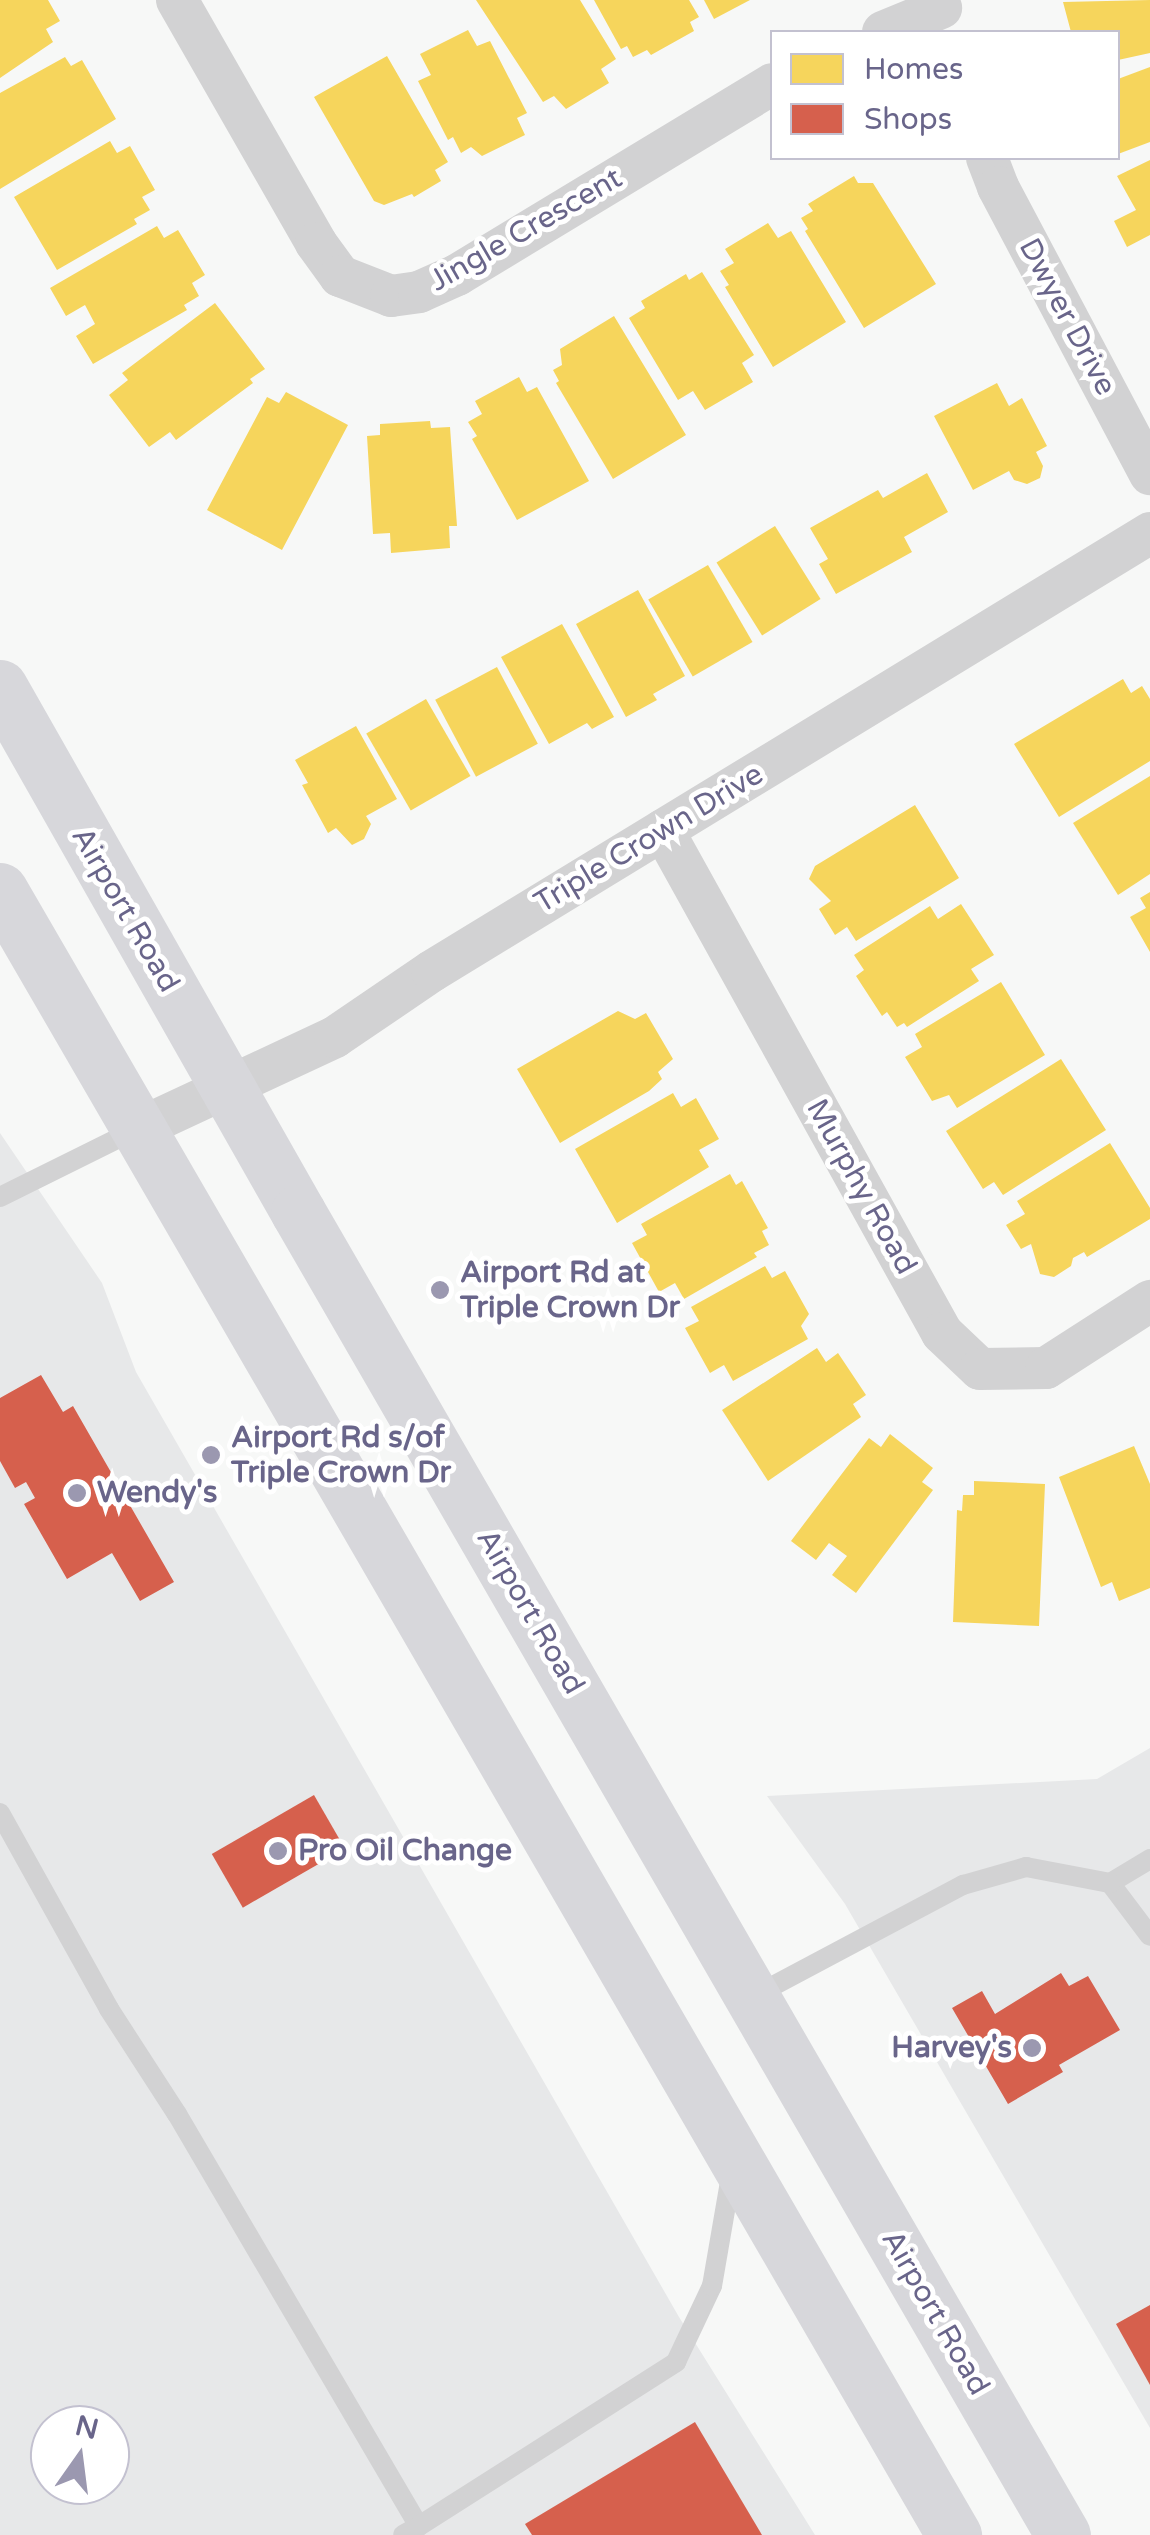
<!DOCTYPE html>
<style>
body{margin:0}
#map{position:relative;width:1150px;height:2535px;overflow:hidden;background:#f7f8f7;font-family:"Varela Round",sans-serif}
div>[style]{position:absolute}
.built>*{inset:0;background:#e7e8e9}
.homes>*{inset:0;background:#f6d55c;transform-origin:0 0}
.shops>*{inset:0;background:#d6604d;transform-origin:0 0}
.lane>*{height:20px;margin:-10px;padding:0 10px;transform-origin:10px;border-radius:10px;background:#d2d2d3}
.street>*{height:42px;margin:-21px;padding:0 21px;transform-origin:21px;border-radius:21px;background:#d2d2d3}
.secondary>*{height:55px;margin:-27.5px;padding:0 27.5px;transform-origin:27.5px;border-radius:27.5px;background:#d7d7db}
.dots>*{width:28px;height:28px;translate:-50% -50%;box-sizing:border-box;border:5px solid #fff;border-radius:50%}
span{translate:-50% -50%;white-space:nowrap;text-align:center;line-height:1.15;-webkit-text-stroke:10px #fff;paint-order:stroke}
.street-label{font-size:30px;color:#69658a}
.poi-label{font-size:30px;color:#69658a;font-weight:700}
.left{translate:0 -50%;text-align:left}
.right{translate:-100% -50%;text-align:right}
.legend{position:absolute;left:770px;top:30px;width:350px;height:130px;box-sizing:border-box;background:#fff;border:2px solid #c3c1d0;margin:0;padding:12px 18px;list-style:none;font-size:30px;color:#69658a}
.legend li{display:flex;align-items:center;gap:20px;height:50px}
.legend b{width:50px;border:2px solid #c3c1d0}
.north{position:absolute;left:30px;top:2405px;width:100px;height:100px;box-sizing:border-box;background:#fff;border:2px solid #c3c1d0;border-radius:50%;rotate:14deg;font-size:28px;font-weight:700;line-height:40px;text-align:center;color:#69658a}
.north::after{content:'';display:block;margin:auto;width:35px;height:45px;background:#9b98b0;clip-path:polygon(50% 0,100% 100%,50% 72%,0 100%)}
</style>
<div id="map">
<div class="built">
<div style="clip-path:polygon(evenodd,0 1133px,102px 1283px,136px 1372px,679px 2317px,815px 2535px,0 2535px,0 1133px,50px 2425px,110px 2425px,110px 2485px,50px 2485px,50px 2425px)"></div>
<div style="clip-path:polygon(1150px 1748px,1150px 2428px,845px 1904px,767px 1796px,1097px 1779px)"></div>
</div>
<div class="homes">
<div style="clip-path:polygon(0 0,48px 0,60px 21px,46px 29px,53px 42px,0 78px)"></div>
<div style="clip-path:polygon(476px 0,580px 0,616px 59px,601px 69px,609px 83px,566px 109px,554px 96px,543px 102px)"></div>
<div style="clip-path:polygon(594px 0,689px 0,699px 17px,690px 22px,694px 31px,651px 55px,647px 50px,633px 57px,627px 46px,621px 49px)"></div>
<div style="clip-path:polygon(704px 0,750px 0,714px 19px)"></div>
<div style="clip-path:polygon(1150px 0,1150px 53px,1118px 60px,1118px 32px,1071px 32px,1063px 2px)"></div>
<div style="clip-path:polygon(468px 30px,477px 46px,490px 41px,527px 113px,517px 118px,525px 135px,482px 156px,471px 147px,461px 153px,453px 137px,448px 140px,418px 81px,431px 75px,420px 54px)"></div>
<div style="clip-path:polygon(387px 56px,448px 162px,435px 170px,441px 181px,414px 197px,412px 194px,384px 205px,374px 201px,314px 97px)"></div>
<div style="clip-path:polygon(65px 57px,71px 66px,82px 60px,116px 119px,0 189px,0 93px)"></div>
<div style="clip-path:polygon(1150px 67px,1150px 142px,1118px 154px,1118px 79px)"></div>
<div style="clip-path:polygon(110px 141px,117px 153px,130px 146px,155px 190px,142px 197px,150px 210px,134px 219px,137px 224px,57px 270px,14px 197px)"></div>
<div style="clip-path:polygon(1150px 160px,1150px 235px,1127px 247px,1114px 221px,1136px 210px,1117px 176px)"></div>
<div style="clip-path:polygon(854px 176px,858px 183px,873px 183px,936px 284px,864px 328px,805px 231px,808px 229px,801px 218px,813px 211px,808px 204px)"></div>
<div style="clip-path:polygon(768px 223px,778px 238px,791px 231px,846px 322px,773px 367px,725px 287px,729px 285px,720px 271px,734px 263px,725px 249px)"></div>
<div style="clip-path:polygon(157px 226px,164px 238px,178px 230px,205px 275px,192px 283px,199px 296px,184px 305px,187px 310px,93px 364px,76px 336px,95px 324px,85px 305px,66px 316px,50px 288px)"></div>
<div style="clip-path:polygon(702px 272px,754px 355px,742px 363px,753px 382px,705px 410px,693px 391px,678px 400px,629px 318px,645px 308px,641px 301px,686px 274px,689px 280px)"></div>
<div style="clip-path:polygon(215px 303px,265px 369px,250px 379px,253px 383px,176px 440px,170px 432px,149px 447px,109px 395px,128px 380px,122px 373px)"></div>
<div style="clip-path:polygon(614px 316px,686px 435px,613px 479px,556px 383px,559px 381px,553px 370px,562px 365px,560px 349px)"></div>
<div style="clip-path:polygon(519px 377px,527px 392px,537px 387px,589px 481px,517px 520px,472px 439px,477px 436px,468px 422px,482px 414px,475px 401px)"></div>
<div style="clip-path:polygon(997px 383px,1009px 406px,1022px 398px,1047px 446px,1036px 452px,1043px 466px,1040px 478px,1027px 484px,1014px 480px,1009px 471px,973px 490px,934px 416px)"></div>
<div style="clip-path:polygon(286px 392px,348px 425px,282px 550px,207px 510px,267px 397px,279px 403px)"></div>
<div style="clip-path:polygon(430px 421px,431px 428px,450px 427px,457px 526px,449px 526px,450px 548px,391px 553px,390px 533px,373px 534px,367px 436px,380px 435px,380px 424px)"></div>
<div style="clip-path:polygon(927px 473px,948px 512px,904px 537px,912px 552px,836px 594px,819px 564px,828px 559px,810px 528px,878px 490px,883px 498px)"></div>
<div style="left:775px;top:526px;width:86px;height:69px;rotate:58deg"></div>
<div style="left:708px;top:565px;width:89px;height:69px;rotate:60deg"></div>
<div style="clip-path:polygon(638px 590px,685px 676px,653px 694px,657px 700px,626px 717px,576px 624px)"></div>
<div style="clip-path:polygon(562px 624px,614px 717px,592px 729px,587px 723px,549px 744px,501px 657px)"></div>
<div style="left:497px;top:667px;width:87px;height:70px;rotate:62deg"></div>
<div style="clip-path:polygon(1123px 679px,1131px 693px,1142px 686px,1150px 699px,1150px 761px,1059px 817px,1014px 744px)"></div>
<div style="left:426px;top:699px;width:89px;height:69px;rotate:60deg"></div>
<div style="clip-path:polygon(356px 726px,397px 799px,366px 816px,371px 824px,364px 839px,352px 845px,336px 828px,328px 833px,302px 785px,308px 783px,295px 760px)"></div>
<div style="clip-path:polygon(1150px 776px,1150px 874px,1118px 895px,1073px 823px)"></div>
<div style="clip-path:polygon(915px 805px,959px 878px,856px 941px,847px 927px,835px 935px,819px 909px,831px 901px,809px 879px,815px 866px)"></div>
<div style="clip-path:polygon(1150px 892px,1150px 952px,1130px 917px,1146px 908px,1140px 898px)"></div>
<div style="clip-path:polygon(961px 904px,994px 955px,971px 969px,979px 981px,907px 1027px,904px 1023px,897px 1027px,887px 1012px,882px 1016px,856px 976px,864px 970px,854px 955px,930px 906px,938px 919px)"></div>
<div style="clip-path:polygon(1001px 982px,1045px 1055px,957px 1108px,949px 1095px,932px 1101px,905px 1057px,922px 1047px,915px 1034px)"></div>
<div style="clip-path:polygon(618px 1011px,635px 1019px,646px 1013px,673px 1059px,658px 1072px,662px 1079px,649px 1091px,560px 1143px,517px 1069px)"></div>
<div style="clip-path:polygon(1061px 1059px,1106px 1130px,1003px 1195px,994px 1182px,983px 1189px,946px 1131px)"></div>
<div style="clip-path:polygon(673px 1093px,681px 1107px,696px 1098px,719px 1139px,699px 1150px,709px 1167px,617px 1223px,575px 1149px)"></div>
<div style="clip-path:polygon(1110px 1143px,1150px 1208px,1150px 1219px,1087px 1257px,1084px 1252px,1073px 1258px,1071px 1266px,1054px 1277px,1040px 1274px,1031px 1244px,1021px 1249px,1006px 1225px,1025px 1214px,1017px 1201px)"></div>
<div style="clip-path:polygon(730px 1174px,736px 1185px,742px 1181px,768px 1228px,762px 1231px,769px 1245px,754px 1253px,757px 1257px,684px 1299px,675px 1283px,659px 1292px,632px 1243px,647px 1235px,641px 1224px)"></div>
<div style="clip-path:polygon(765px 1266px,772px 1278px,785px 1271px,809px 1314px,801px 1326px,808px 1339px,733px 1381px,724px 1365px,710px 1373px,685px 1328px,699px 1321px,691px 1307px)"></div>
<div style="clip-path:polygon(817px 1348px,826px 1362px,838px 1353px,866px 1395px,853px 1404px,861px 1417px,768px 1481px,722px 1410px)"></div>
<div style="clip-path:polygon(890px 1434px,933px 1468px,922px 1482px,933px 1490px,856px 1593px,832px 1575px,847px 1556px,829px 1543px,816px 1560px,791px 1541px,869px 1438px,881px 1447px)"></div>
<div style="clip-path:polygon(1134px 1446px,1150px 1484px,1150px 1588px,1119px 1601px,1112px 1582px,1101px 1587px,1059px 1477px)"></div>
<div style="clip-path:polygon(974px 1481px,1045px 1484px,1039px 1626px,953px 1622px,957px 1510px,962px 1511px,963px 1495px,974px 1495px)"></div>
</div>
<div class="shops">
<div style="clip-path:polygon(41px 1375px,63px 1412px,73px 1406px,174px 1582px,140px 1601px,112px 1553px,67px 1579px,24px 1504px,35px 1498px,26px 1482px,15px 1488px,0 1461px,0 1398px)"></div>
<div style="left:314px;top:1795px;width:62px;height:118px;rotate:60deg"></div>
<div style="clip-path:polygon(1061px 1973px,1069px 1986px,1088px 1976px,1120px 2030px,1059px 2065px,1063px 2072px,1008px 2104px,952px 2008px,982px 1991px,995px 2014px)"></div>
<div style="clip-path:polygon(1150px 2305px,1150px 2385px,1116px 2324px)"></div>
<div style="clip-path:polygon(695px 2422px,762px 2535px,532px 2535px,525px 2524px)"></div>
</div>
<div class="lane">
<div style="left:0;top:1197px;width:153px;rotate:-26.4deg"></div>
<div style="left:0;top:1813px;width:224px;rotate:60.9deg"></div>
<div style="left:109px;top:2009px;width:125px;rotate:57.1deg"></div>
<div style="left:177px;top:2114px;width:478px;rotate:59.6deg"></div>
<div style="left:419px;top:2526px;width:18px;rotate:151deg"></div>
<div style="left:1150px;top:1859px;width:47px;rotate:149deg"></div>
<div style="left:1110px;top:1883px;width:66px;rotate:53deg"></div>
<div style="left:754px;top:1996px;width:237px;rotate:-28deg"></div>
<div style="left:963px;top:1885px;width:66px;rotate:-15.9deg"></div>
<div style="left:1026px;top:1867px;width:86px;rotate:10.8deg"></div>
<div style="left:419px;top:2526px;width:305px;rotate:-32.5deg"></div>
<div style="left:676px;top:2362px;width:84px;rotate:-64.7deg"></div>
<div style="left:712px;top:2286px;width:112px;rotate:-80.2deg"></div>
</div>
<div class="street">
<div style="left:177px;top:0;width:280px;rotate:60.2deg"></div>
<div style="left:316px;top:243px;width:41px;rotate:54deg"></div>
<div style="left:340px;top:276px;width:55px;rotate:21.4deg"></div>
<div style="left:391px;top:296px;width:28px;rotate:-8deg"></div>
<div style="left:419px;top:292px;width:42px;rotate:-24.1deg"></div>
<div style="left:457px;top:275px;width:368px;rotate:-31.2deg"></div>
<div style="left:883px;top:32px;width:63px;rotate:-22.5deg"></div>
<div style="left:987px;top:158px;width:31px;rotate:69deg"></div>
<div style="left:998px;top:187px;width:325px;rotate:62.1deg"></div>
<div style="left:663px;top:830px;width:575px;rotate:60.98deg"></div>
<div style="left:942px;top:1333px;width:52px;rotate:43.5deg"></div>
<div style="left:980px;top:1369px;width:66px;rotate:-0.9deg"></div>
<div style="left:1046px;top:1368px;width:124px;rotate:-32.8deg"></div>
<div style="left:140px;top:1128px;width:215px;rotate:-25deg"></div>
<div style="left:335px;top:1037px;width:117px;rotate:-34.2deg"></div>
<div style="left:432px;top:971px;width:841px;rotate:-31.38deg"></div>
</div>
<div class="secondary">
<div style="left:0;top:687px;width:604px;rotate:60.42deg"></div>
<div style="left:298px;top:1212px;width:1528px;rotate:59.96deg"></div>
<div style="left:0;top:890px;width:1902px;rotate:59.89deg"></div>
</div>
<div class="dots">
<div style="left:440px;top:1290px;background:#9b98b0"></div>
<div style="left:211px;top:1455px;background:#9b98b0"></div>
<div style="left:77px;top:1493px;background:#9b98b0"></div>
<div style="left:278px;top:1851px;background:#9b98b0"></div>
<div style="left:1032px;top:2048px;background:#9b98b0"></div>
</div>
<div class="street-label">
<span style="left:526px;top:230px;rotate:-30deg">Jingle Crescent</span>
<span style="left:1067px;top:317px;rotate:62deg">Dwyer Drive</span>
<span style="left:649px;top:839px;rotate:-31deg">Triple Crown Drive</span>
<span style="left:125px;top:910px;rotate:60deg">Airport Road</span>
<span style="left:861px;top:1187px;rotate:61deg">Murphy Road</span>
<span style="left:530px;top:1612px;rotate:60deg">Airport Road</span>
<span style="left:935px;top:2313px;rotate:60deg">Airport Road</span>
</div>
<div class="poi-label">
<span class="left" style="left:460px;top:1290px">Airport Rd at<br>Triple Crown Dr</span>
<span class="left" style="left:231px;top:1455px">Airport Rd s/of<br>Triple Crown Dr</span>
<span class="left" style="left:97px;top:1493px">Wendy's</span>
<span class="left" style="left:298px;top:1851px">Pro Oil Change</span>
<span class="right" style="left:1012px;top:2048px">Harvey's</span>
</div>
<ul class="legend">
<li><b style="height:28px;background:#f6d55c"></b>Homes</li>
<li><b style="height:28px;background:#d6604d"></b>Shops</li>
</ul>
<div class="north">N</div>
</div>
